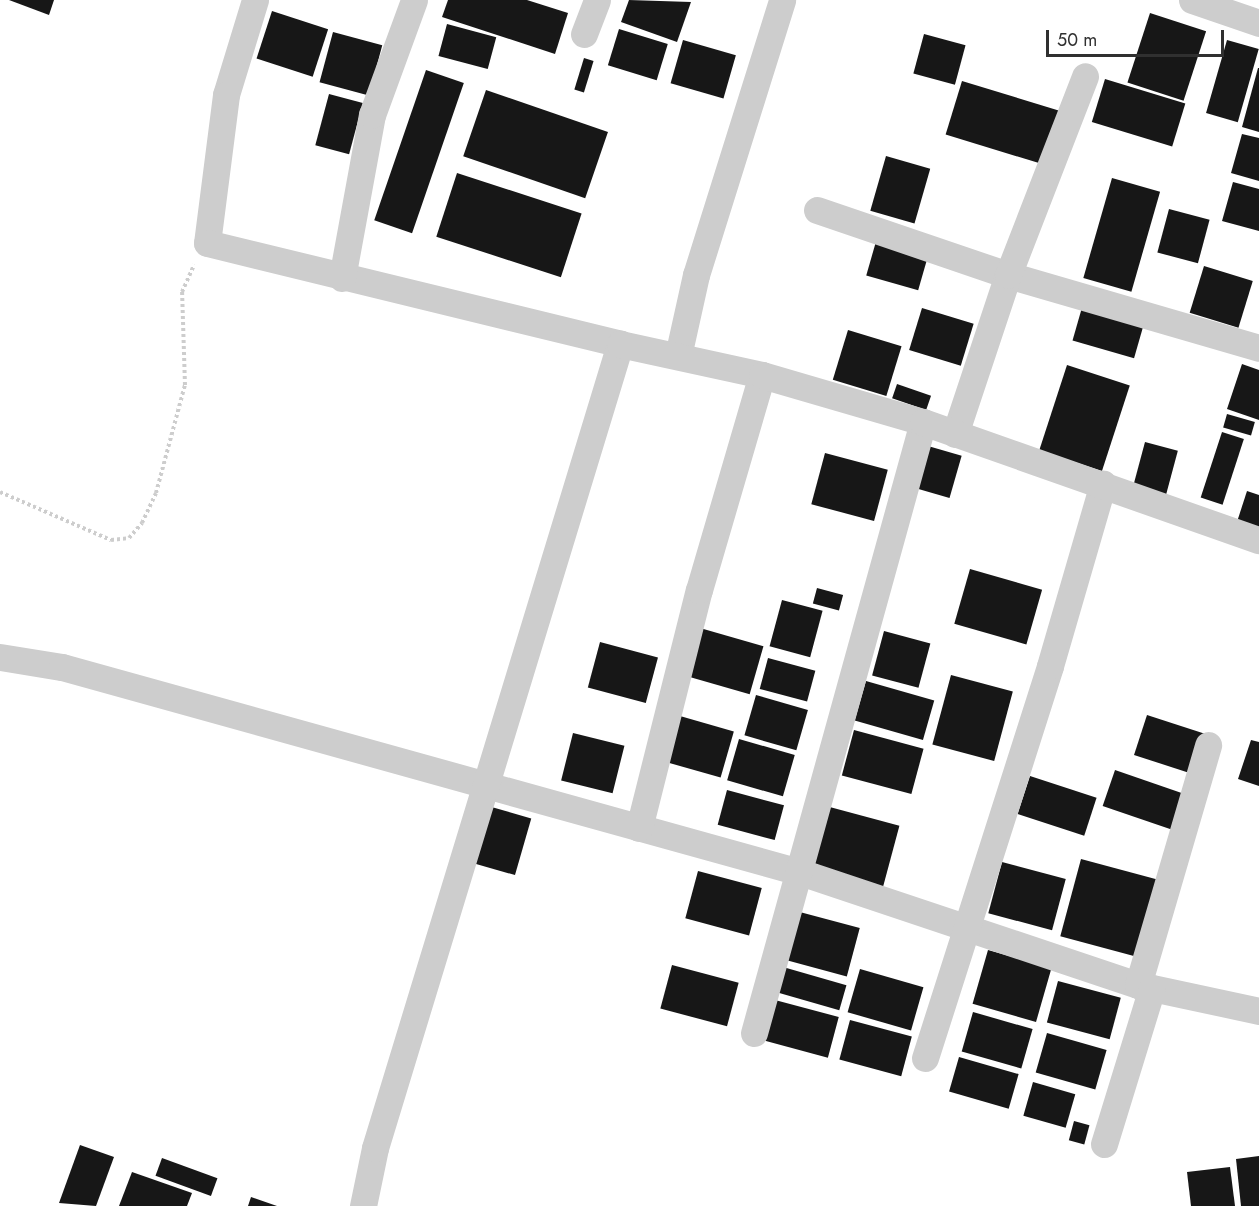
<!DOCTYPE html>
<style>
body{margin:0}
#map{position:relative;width:1259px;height:1206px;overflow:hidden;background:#fff;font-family:Jost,sans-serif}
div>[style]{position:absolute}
.building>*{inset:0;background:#171717;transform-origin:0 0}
.path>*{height:4px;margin-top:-2px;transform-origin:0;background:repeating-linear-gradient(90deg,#cdcdcd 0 3px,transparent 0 6px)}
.minor>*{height:27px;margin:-13.5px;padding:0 13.5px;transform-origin:13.5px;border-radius:13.5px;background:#cdcdcd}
span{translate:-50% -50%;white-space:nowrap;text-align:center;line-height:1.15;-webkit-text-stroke:6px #fff;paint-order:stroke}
.scale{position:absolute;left:1046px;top:30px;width:178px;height:27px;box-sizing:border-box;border:3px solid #303030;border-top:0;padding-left:8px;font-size:18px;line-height:21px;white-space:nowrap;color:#303030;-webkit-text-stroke:4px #fff;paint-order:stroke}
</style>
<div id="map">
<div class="building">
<div style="clip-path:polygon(9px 0,54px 0,49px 15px)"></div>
<div style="clip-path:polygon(448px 0,527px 0,568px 13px,555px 54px,442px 17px)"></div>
<div style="clip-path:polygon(629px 0,691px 2px,677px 42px,621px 22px)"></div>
<div style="left:272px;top:11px;width:59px;height:50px;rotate:18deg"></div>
<div style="left:1150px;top:13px;width:59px;height:73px;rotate:18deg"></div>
<div style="left:447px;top:24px;width:51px;height:33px;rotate:15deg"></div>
<div style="left:619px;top:29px;width:51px;height:38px;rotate:17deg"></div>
<div style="left:333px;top:32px;width:51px;height:52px;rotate:15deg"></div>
<div style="left:924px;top:34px;width:43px;height:41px;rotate:15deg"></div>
<div style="left:683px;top:40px;width:55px;height:45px;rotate:16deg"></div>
<div style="left:1227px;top:40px;width:33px;height:76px;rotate:16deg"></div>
<div style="left:584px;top:58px;width:10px;height:33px;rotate:17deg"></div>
<div style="clip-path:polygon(1258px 68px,1259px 68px,1259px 132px,1242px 127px)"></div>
<div style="left:426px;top:70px;width:40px;height:159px;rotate:19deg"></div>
<div style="left:1105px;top:79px;width:84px;height:45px;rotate:17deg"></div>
<div style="left:962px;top:81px;width:101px;height:56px;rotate:17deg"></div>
<div style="left:486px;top:90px;width:129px;height:70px;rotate:19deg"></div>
<div style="left:329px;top:94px;width:35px;height:53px;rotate:15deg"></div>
<div style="clip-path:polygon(1242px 134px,1259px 138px,1259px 181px,1231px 173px)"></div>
<div style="left:886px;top:156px;width:46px;height:57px;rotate:16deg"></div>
<div style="left:457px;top:173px;width:131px;height:67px;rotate:18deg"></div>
<div style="left:1112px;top:178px;width:50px;height:104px;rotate:16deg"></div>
<div style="clip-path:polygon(1233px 182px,1259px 189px,1259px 231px,1222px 221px)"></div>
<div style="left:1169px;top:209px;width:42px;height:45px;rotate:15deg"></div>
<div style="left:877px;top:238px;width:54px;height:39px;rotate:16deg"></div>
<div style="left:1204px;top:266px;width:51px;height:49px;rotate:17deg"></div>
<div style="left:1083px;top:304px;width:64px;height:38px;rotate:16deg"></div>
<div style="left:922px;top:308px;width:54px;height:44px;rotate:17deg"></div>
<div style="left:848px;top:330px;width:56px;height:52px;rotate:17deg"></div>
<div style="clip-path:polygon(1242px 364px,1259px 370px,1259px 420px,1227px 409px)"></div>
<div style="left:1067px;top:365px;width:66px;height:90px;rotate:18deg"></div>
<div style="left:897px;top:384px;width:36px;height:15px;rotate:19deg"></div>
<div style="left:1227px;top:414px;width:29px;height:14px;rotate:16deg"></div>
<div style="left:1222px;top:432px;width:23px;height:69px;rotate:18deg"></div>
<div style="left:1145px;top:442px;width:34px;height:45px;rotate:15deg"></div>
<div style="left:928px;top:446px;width:35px;height:44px;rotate:16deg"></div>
<div style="left:825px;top:453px;width:65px;height:53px;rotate:15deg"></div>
<div style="clip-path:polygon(1247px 491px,1259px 495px,1259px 533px,1236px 525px)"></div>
<div style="left:970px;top:569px;width:75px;height:57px;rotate:16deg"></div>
<div style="left:817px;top:588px;width:27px;height:16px;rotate:15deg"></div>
<div style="left:782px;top:600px;width:42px;height:48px;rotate:15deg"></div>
<div style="left:700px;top:628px;width:66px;height:50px;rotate:16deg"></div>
<div style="left:884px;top:631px;width:48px;height:46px;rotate:15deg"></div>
<div style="left:600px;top:642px;width:60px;height:47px;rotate:15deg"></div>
<div style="left:768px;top:658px;width:49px;height:32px;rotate:15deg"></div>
<div style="left:951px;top:675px;width:64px;height:72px;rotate:15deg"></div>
<div style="left:866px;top:681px;width:71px;height:41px;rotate:16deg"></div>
<div style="left:756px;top:695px;width:54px;height:42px;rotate:16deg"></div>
<div style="left:1147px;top:715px;width:64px;height:42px;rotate:18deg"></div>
<div style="left:680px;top:716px;width:56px;height:48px;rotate:16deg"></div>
<div style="left:854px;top:730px;width:72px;height:47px;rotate:15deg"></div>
<div style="left:573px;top:733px;width:53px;height:49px;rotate:14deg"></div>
<div style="left:739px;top:739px;width:58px;height:43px;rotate:16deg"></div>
<div style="clip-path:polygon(1251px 740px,1259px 742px,1259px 786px,1238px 779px)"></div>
<div style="left:1115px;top:770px;width:72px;height:38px;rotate:19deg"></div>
<div style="left:1030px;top:776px;width:70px;height:40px;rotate:18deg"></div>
<div style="left:727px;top:790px;width:59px;height:36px;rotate:15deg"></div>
<div style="left:488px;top:806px;width:45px;height:59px;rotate:16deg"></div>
<div style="left:826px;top:806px;width:76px;height:66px;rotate:15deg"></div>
<div style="left:1081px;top:859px;width:79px;height:80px;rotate:15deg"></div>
<div style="left:1002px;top:862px;width:66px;height:53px;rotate:15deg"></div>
<div style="left:698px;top:871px;width:66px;height:49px;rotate:15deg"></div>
<div style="left:796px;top:911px;width:66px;height:50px;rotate:15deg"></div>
<div style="left:988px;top:950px;width:66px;height:56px;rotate:16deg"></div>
<div style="left:672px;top:965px;width:69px;height:45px;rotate:15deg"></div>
<div style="left:783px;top:967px;width:66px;height:26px;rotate:16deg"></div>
<div style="left:860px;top:969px;width:66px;height:45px;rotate:16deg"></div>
<div style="left:1058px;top:981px;width:65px;height:43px;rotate:15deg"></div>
<div style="left:775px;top:1000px;width:66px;height:42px;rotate:15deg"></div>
<div style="left:973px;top:1012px;width:62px;height:41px;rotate:16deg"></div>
<div style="left:850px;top:1020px;width:64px;height:41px;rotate:15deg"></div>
<div style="left:1047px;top:1033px;width:62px;height:41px;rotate:16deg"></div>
<div style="left:959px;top:1057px;width:62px;height:36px;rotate:16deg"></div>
<div style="left:1033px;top:1082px;width:44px;height:35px;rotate:16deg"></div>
<div style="left:1074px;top:1121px;width:16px;height:20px;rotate:15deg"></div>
<div style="clip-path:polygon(80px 1145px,114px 1157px,96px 1206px,59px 1203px)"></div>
<div style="clip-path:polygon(1259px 1156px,1259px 1206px,1241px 1206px,1236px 1159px)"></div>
<div style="left:162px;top:1158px;width:59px;height:19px;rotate:20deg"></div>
<div style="clip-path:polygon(1230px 1167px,1235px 1206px,1191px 1206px,1187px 1172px)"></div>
<div style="clip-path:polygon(132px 1172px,192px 1193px,187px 1206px,119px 1206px)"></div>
<div style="clip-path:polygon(251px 1197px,277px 1206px,248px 1206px)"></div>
</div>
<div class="path">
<div style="left:0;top:492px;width:121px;rotate:23.4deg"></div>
<div style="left:111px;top:540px;width:18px;rotate:-6deg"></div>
<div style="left:129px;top:538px;width:20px;rotate:-49deg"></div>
<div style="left:142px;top:523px;width:33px;rotate:-65deg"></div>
<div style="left:156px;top:493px;width:112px;rotate:-75deg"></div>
<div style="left:185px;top:385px;width:93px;rotate:-91.8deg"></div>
<div style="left:182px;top:292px;width:30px;rotate:-66deg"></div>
</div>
<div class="minor">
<div style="left:255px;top:0;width:99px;rotate:107deg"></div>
<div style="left:226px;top:95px;width:149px;rotate:97.3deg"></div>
<div style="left:207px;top:243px;width:425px;rotate:13.7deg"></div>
<div style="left:1192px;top:0;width:71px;rotate:18.9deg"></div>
<div style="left:584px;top:34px;width:36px;rotate:-69deg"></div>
<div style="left:817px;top:210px;width:202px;rotate:18.8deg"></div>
<div style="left:1008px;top:275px;width:261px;rotate:16.2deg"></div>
<div style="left:342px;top:278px;width:166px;rotate:-79.6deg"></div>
<div style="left:372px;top:115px;width:122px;rotate:-69.9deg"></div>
<div style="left:678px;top:356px;width:83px;rotate:-77.5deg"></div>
<div style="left:696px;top:275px;width:288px;rotate:-72.6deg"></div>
<div style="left:955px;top:434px;width:168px;rotate:-71.6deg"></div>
<div style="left:1008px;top:275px;width:213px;rotate:-68.8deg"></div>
<div style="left:0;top:657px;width:63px;rotate:9.2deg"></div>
<div style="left:62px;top:667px;width:769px;rotate:15.54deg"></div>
<div style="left:803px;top:873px;width:353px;rotate:18.5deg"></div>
<div style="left:1138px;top:985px;width:124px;rotate:12.1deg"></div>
<div style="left:639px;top:828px;width:245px;rotate:-75.9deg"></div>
<div style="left:699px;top:590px;width:224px;rotate:-73.7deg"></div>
<div style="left:1138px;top:985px;width:250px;rotate:-73.7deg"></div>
<div style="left:754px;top:1033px;width:634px;rotate:-74.54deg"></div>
<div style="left:925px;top:1058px;width:411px;rotate:-72.3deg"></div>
<div style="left:1050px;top:666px;width:190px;rotate:-73.8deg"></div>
<div style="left:1104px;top:1144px;width:163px;rotate:-72.9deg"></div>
<div style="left:363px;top:1206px;width:59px;rotate:-78.3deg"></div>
<div style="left:375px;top:1148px;width:841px;rotate:-73.05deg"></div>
<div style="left:620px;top:344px;width:145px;rotate:12.3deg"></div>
<div style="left:762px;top:375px;width:168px;rotate:16.3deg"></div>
<div style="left:923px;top:422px;width:356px;rotate:19.4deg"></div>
</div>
<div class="scale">50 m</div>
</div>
